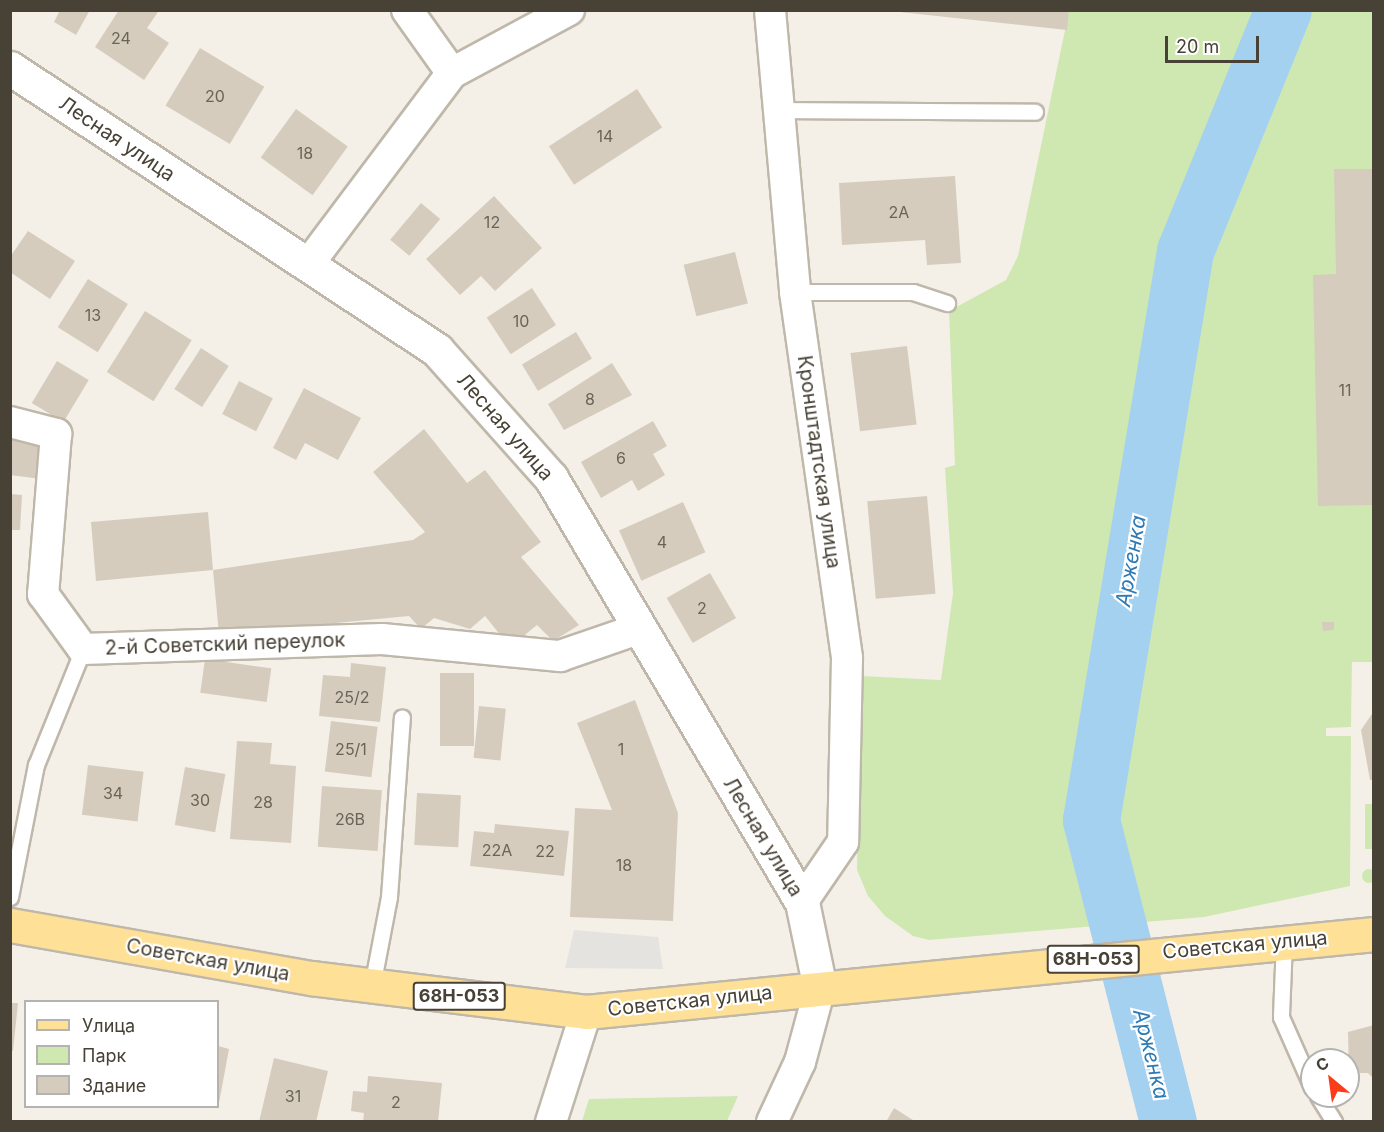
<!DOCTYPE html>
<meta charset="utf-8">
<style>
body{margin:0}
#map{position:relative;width:1384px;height:1132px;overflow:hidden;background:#f4f0e8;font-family:Inter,sans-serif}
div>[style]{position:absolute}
.green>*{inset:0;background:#cfe8b1;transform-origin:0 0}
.round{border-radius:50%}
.parking>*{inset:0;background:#e5e3e0}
.river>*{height:57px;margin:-28.5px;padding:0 28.5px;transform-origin:28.5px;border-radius:28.5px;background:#a5d1f0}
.building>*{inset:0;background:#d5ccbd;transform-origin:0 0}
.roads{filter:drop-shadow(2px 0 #bfb8aa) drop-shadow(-2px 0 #bfb8aa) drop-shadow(0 2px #bfb8aa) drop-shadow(0 -2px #bfb8aa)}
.service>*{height:15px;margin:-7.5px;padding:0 7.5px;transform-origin:7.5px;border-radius:7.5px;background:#fff}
.minor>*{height:30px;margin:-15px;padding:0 15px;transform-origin:15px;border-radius:15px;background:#fff}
.tertiary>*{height:33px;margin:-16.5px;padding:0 16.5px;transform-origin:16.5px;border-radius:16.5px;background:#fff}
.primary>*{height:33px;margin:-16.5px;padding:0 16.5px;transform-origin:16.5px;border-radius:16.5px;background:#fee197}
span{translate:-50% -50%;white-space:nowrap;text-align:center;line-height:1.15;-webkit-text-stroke:4.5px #fff;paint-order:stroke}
.number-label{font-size:16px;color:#6a6458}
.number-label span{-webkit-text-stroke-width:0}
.shield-label span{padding:2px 4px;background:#fff;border:2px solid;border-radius:4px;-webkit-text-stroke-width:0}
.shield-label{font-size:18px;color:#474136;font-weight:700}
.street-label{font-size:20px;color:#474136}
.water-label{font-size:21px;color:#2f7ab3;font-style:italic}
.frame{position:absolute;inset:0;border:12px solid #474136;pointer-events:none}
.legend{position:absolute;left:24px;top:1000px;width:195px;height:108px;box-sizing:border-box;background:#fff;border:2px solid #b5b3af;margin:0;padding:8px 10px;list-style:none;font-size:18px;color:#474136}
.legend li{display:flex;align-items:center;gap:12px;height:30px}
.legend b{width:30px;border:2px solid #b5b3af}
.north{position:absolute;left:1300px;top:1048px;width:60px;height:60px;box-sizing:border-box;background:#fff;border:2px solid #b5b3af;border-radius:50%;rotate:331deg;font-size:16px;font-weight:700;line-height:24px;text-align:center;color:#474136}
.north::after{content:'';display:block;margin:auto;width:21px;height:27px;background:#f93d1a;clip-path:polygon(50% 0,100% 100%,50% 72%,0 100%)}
.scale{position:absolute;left:1165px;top:36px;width:94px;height:27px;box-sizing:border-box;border:3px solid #474136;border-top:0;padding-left:8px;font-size:18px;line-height:21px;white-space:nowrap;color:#474136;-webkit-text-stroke:4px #fff;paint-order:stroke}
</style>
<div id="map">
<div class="green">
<div style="clip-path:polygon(1069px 11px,1373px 11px,1373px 662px,1352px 662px,1351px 727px,1326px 728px,1326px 736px,1351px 736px,1350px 886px,1204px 917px,929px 940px,913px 936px,885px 916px,868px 896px,857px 870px,861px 676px,941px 680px,953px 593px,945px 468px,955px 465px,949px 311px,1006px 280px,1018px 256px)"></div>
<div style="left:1365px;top:804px;width:8px;height:45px"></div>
<div class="round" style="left:1362px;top:869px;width:14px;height:14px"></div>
<div style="clip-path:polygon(738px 1096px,727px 1121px,582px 1121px,589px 1099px)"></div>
</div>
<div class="parking">
<div style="clip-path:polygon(574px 930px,658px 937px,663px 969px,565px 968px)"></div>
</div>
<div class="river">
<div style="left:1168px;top:1122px;width:312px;rotate:-104.3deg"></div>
<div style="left:1091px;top:820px;width:577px;rotate:-80.62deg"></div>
<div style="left:1185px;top:251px;width:260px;rotate:-67.9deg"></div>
</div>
<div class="building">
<div style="clip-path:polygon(60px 10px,90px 10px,76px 35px,54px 22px)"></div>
<div style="clip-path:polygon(119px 10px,158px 12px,147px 28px,169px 43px,144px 80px,95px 47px)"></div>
<div style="clip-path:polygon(881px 10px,1069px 10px,1067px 30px)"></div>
<div style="left:200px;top:48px;width:75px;height:67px;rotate:31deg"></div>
<div style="left:637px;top:89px;width:46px;height:105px;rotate:57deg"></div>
<div style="left:296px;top:109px;width:64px;height:60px;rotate:36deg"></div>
<div style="clip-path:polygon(1334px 169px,1374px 169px,1374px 505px,1318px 506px,1313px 275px,1336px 274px)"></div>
<div style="clip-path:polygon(955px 176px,961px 263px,927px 265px,925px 240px,842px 245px,839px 183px)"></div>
<div style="clip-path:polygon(494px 196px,542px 248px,495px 291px,481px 276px,460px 295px,426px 259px)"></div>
<div style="left:421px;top:203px;width:25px;height:48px;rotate:40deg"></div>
<div style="clip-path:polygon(28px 231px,75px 261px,50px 299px,10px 272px,10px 257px)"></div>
<div style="left:735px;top:252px;width:53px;height:53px;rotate:76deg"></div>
<div style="left:88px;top:279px;width:47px;height:57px;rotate:32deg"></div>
<div style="left:532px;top:288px;width:44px;height:54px;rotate:57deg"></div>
<div style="left:145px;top:311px;width:55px;height:72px;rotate:32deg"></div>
<div style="left:576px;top:332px;width:31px;height:63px;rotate:59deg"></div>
<div style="left:907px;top:346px;width:79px;height:57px;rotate:83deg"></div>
<div style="left:201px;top:348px;width:33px;height:49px;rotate:33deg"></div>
<div style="left:57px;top:361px;width:37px;height:49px;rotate:31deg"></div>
<div style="clip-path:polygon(612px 363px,632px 395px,564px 430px,548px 404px)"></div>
<div style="left:239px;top:381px;width:38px;height:37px;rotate:27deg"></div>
<div style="clip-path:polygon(304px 388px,361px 418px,338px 460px,305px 443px,296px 460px,273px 448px)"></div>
<div style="clip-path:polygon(653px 421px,667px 446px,653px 454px,665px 475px,638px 491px,632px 480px,601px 498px,581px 462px)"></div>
<div style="clip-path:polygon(424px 429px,467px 483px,485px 470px,541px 542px,521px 557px,579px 625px,553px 641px,537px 625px,510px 647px,485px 616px,470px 629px,434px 618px,421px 629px,409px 616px,219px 634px,213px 570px,96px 581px,91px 522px,208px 512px,213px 570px,413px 540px,425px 532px,373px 472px)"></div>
<div style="clip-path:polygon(10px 435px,41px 442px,41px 479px,10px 475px)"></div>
<div style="clip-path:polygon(10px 494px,22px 495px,20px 530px,10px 530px)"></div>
<div style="left:927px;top:496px;width:98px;height:60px;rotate:85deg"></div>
<div style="left:683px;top:502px;width:55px;height:70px;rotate:66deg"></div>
<div style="left:710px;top:573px;width:52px;height:50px;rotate:60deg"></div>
<div style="clip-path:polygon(1322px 622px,1334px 622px,1334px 630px,1323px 631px)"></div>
<div style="left:205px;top:659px;width:67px;height:34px;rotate:8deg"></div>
<div style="clip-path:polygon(351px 663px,386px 667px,380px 722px,319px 716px,323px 675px,350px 677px)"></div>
<div style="left:440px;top:673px;width:34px;height:73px"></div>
<div style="clip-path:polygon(635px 700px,678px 813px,673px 921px,570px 917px,575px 808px,612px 810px,577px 723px)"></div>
<div style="left:479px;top:706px;width:27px;height:52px;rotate:6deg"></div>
<div style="clip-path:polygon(1374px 711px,1374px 780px,1370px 780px,1361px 730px)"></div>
<div style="left:331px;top:721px;width:47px;height:51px;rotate:7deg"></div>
<div style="clip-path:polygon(237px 741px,272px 743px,270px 764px,296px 766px,291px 843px,230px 839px)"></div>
<div style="left:88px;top:765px;width:56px;height:50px;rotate:7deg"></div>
<div style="left:185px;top:767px;width:41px;height:59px;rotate:10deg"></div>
<div style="left:322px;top:786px;width:60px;height:61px;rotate:4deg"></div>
<div style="left:417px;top:793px;width:44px;height:52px;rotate:3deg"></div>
<div style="clip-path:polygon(495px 824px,569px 831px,564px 876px,470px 866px,474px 831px,494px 833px)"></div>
<div style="clip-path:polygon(10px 1003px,18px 1003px,13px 1051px,10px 1051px)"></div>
<div style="clip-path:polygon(1374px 1025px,1374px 1079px,1368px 1073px,1349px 1073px,1348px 1032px)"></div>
<div style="clip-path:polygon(218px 1046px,229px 1049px,219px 1103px,218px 1103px)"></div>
<div style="clip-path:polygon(274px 1058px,328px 1071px,316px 1122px,259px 1122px)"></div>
<div style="clip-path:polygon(368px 1076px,442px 1083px,438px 1122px,363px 1122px,364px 1113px,351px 1111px,353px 1091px,367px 1092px)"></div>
<div style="clip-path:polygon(894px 1108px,916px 1122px,886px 1122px)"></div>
</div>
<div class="roads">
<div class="service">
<div style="left:779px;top:110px;width:256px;rotate:0.4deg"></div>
<div style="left:795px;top:292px;width:118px"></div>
<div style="left:913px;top:292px;width:36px;rotate:18deg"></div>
<div style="left:10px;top:897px;width:135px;rotate:-78.9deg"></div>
<div style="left:36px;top:765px;width:125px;rotate:-67.9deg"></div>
<div style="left:1284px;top:941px;width:76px;rotate:92.3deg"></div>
<div style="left:1281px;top:1017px;width:77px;rotate:66.1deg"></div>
<div style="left:372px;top:986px;width:91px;rotate:-79.2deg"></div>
<div style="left:389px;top:897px;width:180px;rotate:-85.9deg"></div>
<div style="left:1318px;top:1096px;width:31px;rotate:58deg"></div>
</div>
<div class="minor">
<div style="left:407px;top:10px;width:77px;rotate:54.5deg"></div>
<div style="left:770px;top:10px;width:283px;rotate:84.9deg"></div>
<div style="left:795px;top:292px;width:370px;rotate:81.9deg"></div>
<div style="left:847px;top:658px;width:184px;rotate:91.2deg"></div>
<div style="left:843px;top:842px;width:73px;rotate:124.3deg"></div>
<div style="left:307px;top:266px;width:241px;rotate:-53.1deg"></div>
<div style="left:452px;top:73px;width:133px;rotate:-28.3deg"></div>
<div style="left:10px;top:422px;width:48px;rotate:14.6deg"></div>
<div style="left:56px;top:434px;width:161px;rotate:94.6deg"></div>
<div style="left:43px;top:594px;width:68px;rotate:54deg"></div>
<div style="left:83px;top:649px;width:299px;rotate:-1.9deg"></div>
<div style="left:382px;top:639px;width:179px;rotate:5.5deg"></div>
<div style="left:560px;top:656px;width:83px;rotate:-19.1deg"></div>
<div style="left:551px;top:1122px;width:115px;rotate:-72.3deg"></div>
<div style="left:772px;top:1122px;width:66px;rotate:-65deg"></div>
<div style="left:800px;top:1062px;width:77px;rotate:-74.9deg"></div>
</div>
<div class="tertiary">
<div style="left:10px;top:68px;width:512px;rotate:33.44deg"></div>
<div style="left:437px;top:350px;width:171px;rotate:48.3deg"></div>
<div style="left:551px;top:478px;width:493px;rotate:59.4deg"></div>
<div style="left:802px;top:902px;width:88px;rotate:78.2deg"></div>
</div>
<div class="primary">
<div style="left:10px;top:925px;width:306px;rotate:10deg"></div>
<div style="left:311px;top:978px;width:277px;rotate:7deg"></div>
<div style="left:586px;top:1012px;width:792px;rotate:-5.65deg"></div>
</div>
</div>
<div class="number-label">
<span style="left:121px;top:38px">24</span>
<span style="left:215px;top:96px">20</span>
<span style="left:605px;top:136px">14</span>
<span style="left:305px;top:153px">18</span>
<span style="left:899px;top:212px">2А</span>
<span style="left:492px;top:222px">12</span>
<span style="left:93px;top:315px">13</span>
<span style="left:521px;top:321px">10</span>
<span style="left:1345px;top:390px">11</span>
<span style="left:590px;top:399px">8</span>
<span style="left:621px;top:458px">6</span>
<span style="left:662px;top:542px">4</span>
<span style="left:702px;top:608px">2</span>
<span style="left:352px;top:697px">25/2</span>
<span style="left:351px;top:749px">25/1</span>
<span style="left:621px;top:749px">1</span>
<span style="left:113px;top:793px">34</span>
<span style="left:200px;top:800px">30</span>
<span style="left:263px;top:802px">28</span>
<span style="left:350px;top:819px">26В</span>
<span style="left:497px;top:850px">22А</span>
<span style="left:545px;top:851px">22</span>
<span style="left:624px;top:865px">18</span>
<span style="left:293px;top:1096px">31</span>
<span style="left:396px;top:1102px">2</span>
</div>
<div class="shield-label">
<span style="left:1093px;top:959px">68Н-053</span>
<span style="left:459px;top:996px">68Н-053</span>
</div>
<div class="street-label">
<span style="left:117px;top:139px;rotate:34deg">Лесная улица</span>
<span style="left:505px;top:427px;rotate:49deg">Лесная улица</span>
<span style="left:819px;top:462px;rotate:82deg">Кронштадтская улица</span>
<span style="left:225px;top:644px;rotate:-2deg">2-й Советский переулок</span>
<span style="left:763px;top:837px;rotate:59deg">Лесная улица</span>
<span style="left:1245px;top:945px;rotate:-5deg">Советская улица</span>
<span style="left:208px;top:960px;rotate:10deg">Советская улица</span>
<span style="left:690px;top:1001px;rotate:-6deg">Советская улица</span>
</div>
<div class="water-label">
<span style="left:1131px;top:561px;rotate:-80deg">Арженка</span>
<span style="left:1151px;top:1054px;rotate:76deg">Арженка</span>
</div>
<div class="frame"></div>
<ul class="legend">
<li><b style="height:8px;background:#fee197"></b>Улица</li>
<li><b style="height:16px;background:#cfe8b1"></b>Парк</li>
<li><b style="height:16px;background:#d5ccbd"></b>Здание</li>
</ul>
<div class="north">С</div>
<div class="scale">20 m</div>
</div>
